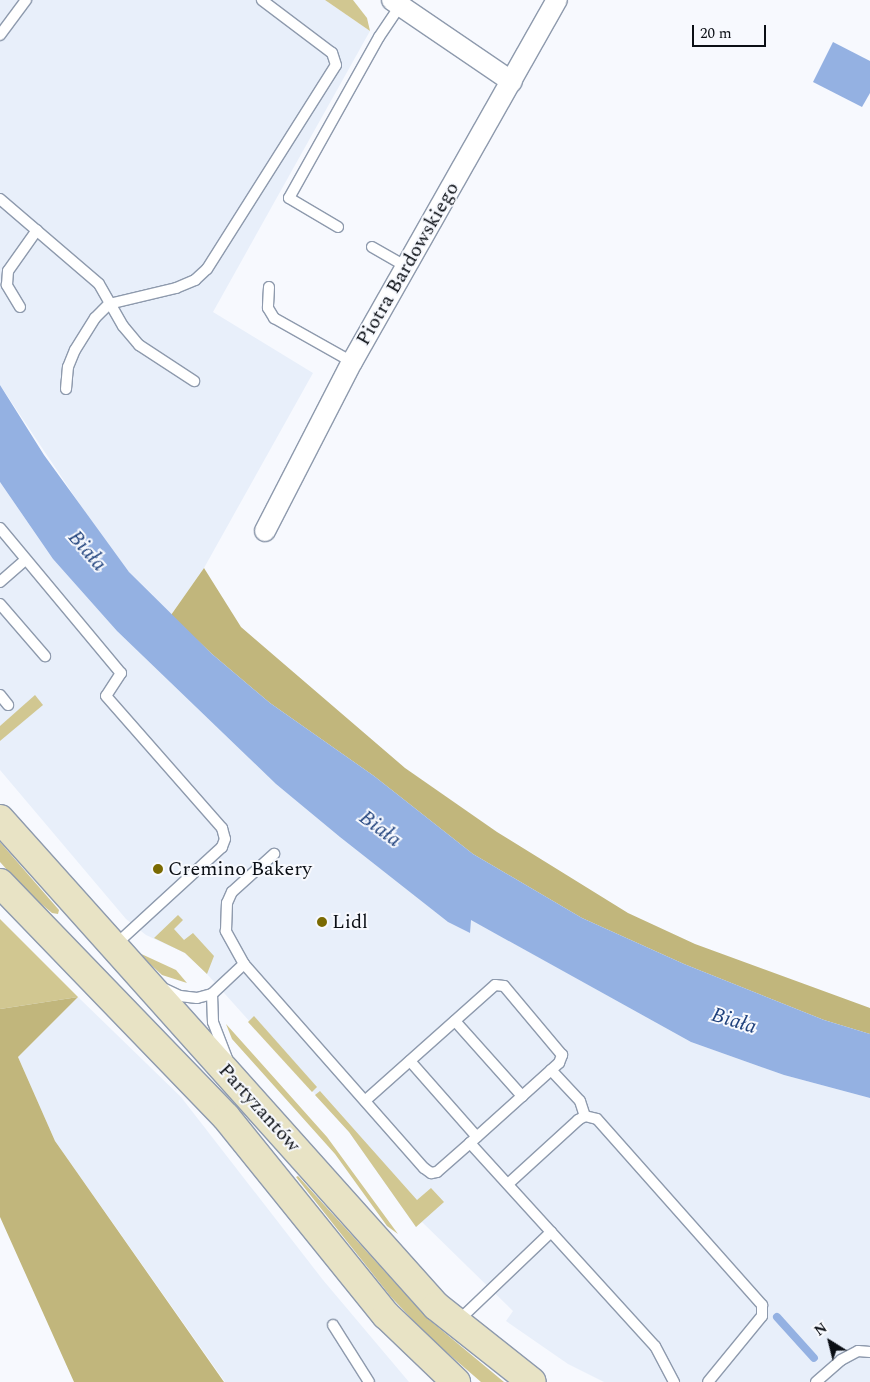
<!DOCTYPE html>
<meta charset="utf-8">
<style>
body{margin:0}
#map{position:relative;width:870px;height:1382px;overflow:hidden;background:#f7f9fe;font-family:Spectral,serif}
div>[style]{position:absolute}
.built>*{inset:0;background:#e8effa}
.green>*{inset:0;background:#d1c791}
.forest>*{inset:0;background:#c1b67c}
.water>*{inset:0;background:#94b1e2}
.stream>*{height:8px;margin:-4px;padding:0 4px;transform-origin:4px;border-radius:4px;background:#94b1e2}
.roads{filter:drop-shadow(1px 0 #8e9aad) drop-shadow(-1px 0 #8e9aad) drop-shadow(0 1px #8e9aad) drop-shadow(0 -1px #8e9aad)}
.lane>*{height:10px;margin:-5px;padding:0 5px;transform-origin:5px;border-radius:5px;background:#fff}
.street>*{height:20px;margin:-10px;padding:0 10px;transform-origin:10px;border-radius:10px;background:#fff}
.secondary>*{height:28px;margin:-14px;padding:0 14px;transform-origin:14px;border-radius:14px;background:#e8e3c5}
.dots>*{width:14px;height:14px;translate:-50% -50%;box-sizing:border-box;border:2px solid #f7f9fe;border-radius:50%}
span{translate:-50% -50%;white-space:nowrap;text-align:center;line-height:1.15;-webkit-text-stroke:4px #f7f9fe;paint-order:stroke}
.street-label{font-size:20px;color:#0b0f15}
.poi-label{font-size:20px;color:#0b0f15}
.left{translate:0 -50%;text-align:left}
.water-label{font-size:21px;color:#1f417c;font-style:italic}
.north{position:absolute;left:805px;top:1317px;width:50px;height:50px;-webkit-text-stroke:4px #f7f9fe;paint-order:stroke;rotate:324deg;font-size:14px;font-weight:700;line-height:20px;text-align:center;color:#0b0f15}
.north::after{content:'';display:block;margin:auto;width:18px;height:22px;background:#0b0f15;clip-path:polygon(50% 0,100% 100%,50% 72%,0 100%)}
.scale{position:absolute;left:692px;top:25px;width:74px;height:22px;box-sizing:border-box;border:2px solid #0b0f15;border-top:0;padding-left:6px;font-size:15px;line-height:18px;white-space:nowrap;color:#0b0f15;-webkit-text-stroke:4px #f7f9fe;paint-order:stroke}
</style>
<div id="map">
<div class="built">
<div style="clip-path:polygon(0 0,325px 0,370px 31px,213px 312px,313px 373px,204px 568px,171px 615px,129px 572px,97px 530px,0 385px)"></div>
<div style="clip-path:polygon(0 482px,53px 559px,117px 631px,276px 784px,448px 922px,470px 933px,470px 919px,691px 1042px,784px 1075px,870px 1098px,870px 1382px,604px 1382px,568px 1364px,506px 1321px,513px 1311px,422px 1222px,416px 1227px,349px 1132px,207px 974px,185px 953px,146px 935px,126px 919px,0 770px)"></div>
<div style="clip-path:polygon(78px 997px,181px 1097px,323px 1280px,409px 1382px,225px 1382px,55px 1141px,18px 1057px)"></div>
</div>
<div class="green">
<div style="clip-path:polygon(325px 0,353px 0,367px 18px,370px 31px)"></div>
<div style="clip-path:polygon(35px 695px,43px 705px,0 741px,0 726px)"></div>
<div style="clip-path:polygon(0 842px,59px 910px,58px 914px,52px 913px,26px 891px,0 862px)"></div>
<div style="clip-path:polygon(178px 915px,183px 920px,174px 929px,184px 940px,193px 933px,214px 956px,207px 974px,185px 953px,154px 938px)"></div>
<div style="clip-path:polygon(0 919px,78px 997px,0 1009px)"></div>
<div style="clip-path:polygon(137px 952px,176px 970px,187px 983px,162px 975px)"></div>
<div style="clip-path:polygon(254px 1016px,317px 1087px,312px 1092px,248px 1022px)"></div>
<div style="clip-path:polygon(226px 1024px,327px 1137px,398px 1234px,387px 1226px,335px 1154px,232px 1039px)"></div>
<div style="clip-path:polygon(320px 1091px,417px 1200px,431px 1188px,444px 1202px,416px 1227px,349px 1132px,315px 1095px)"></div>
<div style="clip-path:polygon(298px 1176px,427px 1318px,504px 1382px,481px 1382px,429px 1337px,391px 1297px,296px 1177px)"></div>
</div>
<div class="forest">
<div style="clip-path:polygon(204px 568px,241px 627px,405px 768px,497px 832px,628px 913px,695px 944px,870px 1008px,870px 1034px,824px 1020px,684px 964px,582px 918px,473px 854px,374px 776px,270px 703px,212px 654px,171px 615px)"></div>
<div style="clip-path:polygon(78px 997px,18px 1057px,55px 1141px,224px 1382px,74px 1382px,0 1217px,0 1009px)"></div>
</div>
<div class="water">
<div style="clip-path:polygon(833px 42px,870px 61px,870px 93px,862px 107px,813px 82px)"></div>
<div style="clip-path:polygon(0 385px,44px 455px,129px 572px,212px 654px,270px 703px,374px 776px,473px 854px,582px 918px,684px 964px,824px 1020px,870px 1034px,870px 1098px,784px 1075px,691px 1042px,471px 920px,470px 933px,448px 922px,340px 837px,276px 784px,117px 631px,53px 559px,0 482px)"></div>
</div>
<div class="stream">
<div style="left:777px;top:1317px;width:55px;rotate:47.9deg"></div>
</div>
<div class="roads">
<div class="lane">
<div style="left:0;top:35px;width:44px;rotate:-53.4deg"></div>
<div style="left:0;top:199px;width:130px;rotate:40.6deg"></div>
<div style="left:99px;top:284px;width:48px;rotate:60.3deg"></div>
<div style="left:123px;top:326px;width:25px;rotate:50deg"></div>
<div style="left:139px;top:345px;width:66px;rotate:33.2deg"></div>
<div style="left:338px;top:227px;width:57px;rotate:-149.4deg"></div>
<div style="left:289px;top:198px;width:184px;rotate:-60.8deg"></div>
<div style="left:379px;top:37px;width:37px;rotate:-56deg"></div>
<div style="left:372px;top:247px;width:40px;rotate:29.7deg"></div>
<div style="left:269px;top:287px;width:21px;rotate:93deg"></div>
<div style="left:268px;top:308px;width:12px;rotate:59deg"></div>
<div style="left:274px;top:318px;width:90px;rotate:29.4deg"></div>
<div style="left:20px;top:307px;width:26px;rotate:-121deg"></div>
<div style="left:7px;top:285px;width:14px;rotate:-86deg"></div>
<div style="left:8px;top:271px;width:50px;rotate:-54.7deg"></div>
<div style="left:66px;top:389px;width:22px;rotate:-85deg"></div>
<div style="left:68px;top:367px;width:18px;rotate:-68deg"></div>
<div style="left:75px;top:350px;width:38px;rotate:-58deg"></div>
<div style="left:95px;top:318px;width:20px;rotate:-45deg"></div>
<div style="left:109px;top:304px;width:69px;rotate:-13.4deg"></div>
<div style="left:176px;top:288px;width:21px;rotate:-23deg"></div>
<div style="left:195px;top:280px;width:16px;rotate:-43deg"></div>
<div style="left:207px;top:269px;width:241px;rotate:-57.7deg"></div>
<div style="left:336px;top:65px;width:13px;rotate:-108deg"></div>
<div style="left:332px;top:53px;width:88px;rotate:-142.9deg"></div>
<div style="left:0;top:528px;width:189px;rotate:50.2deg"></div>
<div style="left:121px;top:673px;width:27px;rotate:123deg"></div>
<div style="left:106px;top:696px;width:176px;rotate:48.7deg"></div>
<div style="left:222px;top:828px;width:11px;rotate:75deg"></div>
<div style="left:225px;top:839px;width:9px;rotate:111deg"></div>
<div style="left:222px;top:847px;width:147px;rotate:137.5deg"></div>
<div style="left:0;top:582px;width:33px;rotate:-41deg"></div>
<div style="left:0;top:604px;width:69px;rotate:49.1deg"></div>
<div style="left:0;top:695px;width:13px;rotate:51deg"></div>
<div style="left:244px;top:964px;width:38px;rotate:-119deg"></div>
<div style="left:226px;top:931px;width:28px;rotate:-88deg"></div>
<div style="left:227px;top:903px;width:12px;rotate:-66deg"></div>
<div style="left:232px;top:892px;width:57px;rotate:-42.1deg"></div>
<div style="left:165px;top:989px;width:17px;rotate:25deg"></div>
<div style="left:180px;top:996px;width:17px;rotate:7deg"></div>
<div style="left:197px;top:998px;width:16px;rotate:-15deg"></div>
<div style="left:212px;top:994px;width:44px;rotate:-43.2deg"></div>
<div style="left:244px;top:964px;width:272px;rotate:48.6deg"></div>
<div style="left:424px;top:1168px;width:9px;rotate:36deg"></div>
<div style="left:431px;top:1173px;width:6px;rotate:-9deg"></div>
<div style="left:437px;top:1172px;width:44px;rotate:-41.3deg"></div>
<div style="left:470px;top:1143px;width:120px;rotate:-42deg"></div>
<div style="left:559px;top:1063px;width:9px;rotate:-69deg"></div>
<div style="left:562px;top:1055px;width:90px;rotate:-130deg"></div>
<div style="left:504px;top:986px;width:9px;rotate:-174deg"></div>
<div style="left:495px;top:985px;width:174px;rotate:138.3deg"></div>
<div style="left:212px;top:994px;width:28px;rotate:88deg"></div>
<div style="left:213px;top:1022px;width:39px;rotate:69deg"></div>
<div style="left:455px;top:1021px;width:101px;rotate:48.2deg"></div>
<div style="left:410px;top:1061px;width:101px;rotate:48.6deg"></div>
<div style="left:551px;top:1070px;width:42px;rotate:46.9deg"></div>
<div style="left:580px;top:1101px;width:16px;rotate:72deg"></div>
<div style="left:470px;top:1143px;width:275px;rotate:47.7deg"></div>
<div style="left:655px;top:1346px;width:41px;rotate:62.2deg"></div>
<div style="left:508px;top:1184px;width:95px;rotate:-42.4deg"></div>
<div style="left:578px;top:1120px;width:8px;rotate:-30deg"></div>
<div style="left:585px;top:1116px;width:12px;rotate:14deg"></div>
<div style="left:597px;top:1119px;width:249px;rotate:48.4deg"></div>
<div style="left:762px;top:1305px;width:11px;rotate:90deg"></div>
<div style="left:762px;top:1316px;width:85px;rotate:129.3deg"></div>
<div style="left:458px;top:1321px;width:129px;rotate:-43.7deg"></div>
<div style="left:333px;top:1325px;width:67px;rotate:57.7deg"></div>
<div style="left:816px;top:1382px;width:33px;rotate:-41deg"></div>
<div style="left:841px;top:1360px;width:19px;rotate:-28deg"></div>
<div style="left:858px;top:1351px;width:12px;rotate:5deg"></div>
</div>
<div class="street">
<div style="left:392px;top:0;width:145px;rotate:34.3deg"></div>
<div style="left:265px;top:531px;width:190px;rotate:-62.8deg"></div>
<div style="left:352px;top:362px;width:416px;rotate:-60.5deg"></div>
</div>
<div class="secondary">
<div style="left:0;top:819px;width:654px;rotate:48.16deg"></div>
<div style="left:436px;top:1306px;width:122px;rotate:38.4deg"></div>
<div style="left:0;top:883px;width:325px;rotate:46deg"></div>
<div style="left:226px;top:1117px;width:255px;rotate:51.1deg"></div>
<div style="left:386px;top:1315px;width:97px;rotate:43.7deg"></div>
</div>
</div>
<div class="dots">
<div style="left:158px;top:869px;background:#7a6a02"></div>
<div style="left:322px;top:922px;background:#7a6a02"></div>
</div>
<div class="street-label">
<span style="left:408px;top:264px;rotate:-60deg">Piotra Bardowskiego</span>
<span style="left:259px;top:1108px;rotate:48deg">Partyzantów</span>
</div>
<div class="poi-label">
<span class="left" style="left:168px;top:869px">Cremino Bakery</span>
<span class="left" style="left:332px;top:922px">Lidl</span>
</div>
<div class="water-label">
<span style="left:87px;top:551px;rotate:49deg">Biała</span>
<span style="left:380px;top:829px;rotate:37deg">Biała</span>
<span style="left:734px;top:1021px;rotate:17deg">Biała</span>
</div>
<div class="north">N</div>
<div class="scale">20 m</div>
</div>
